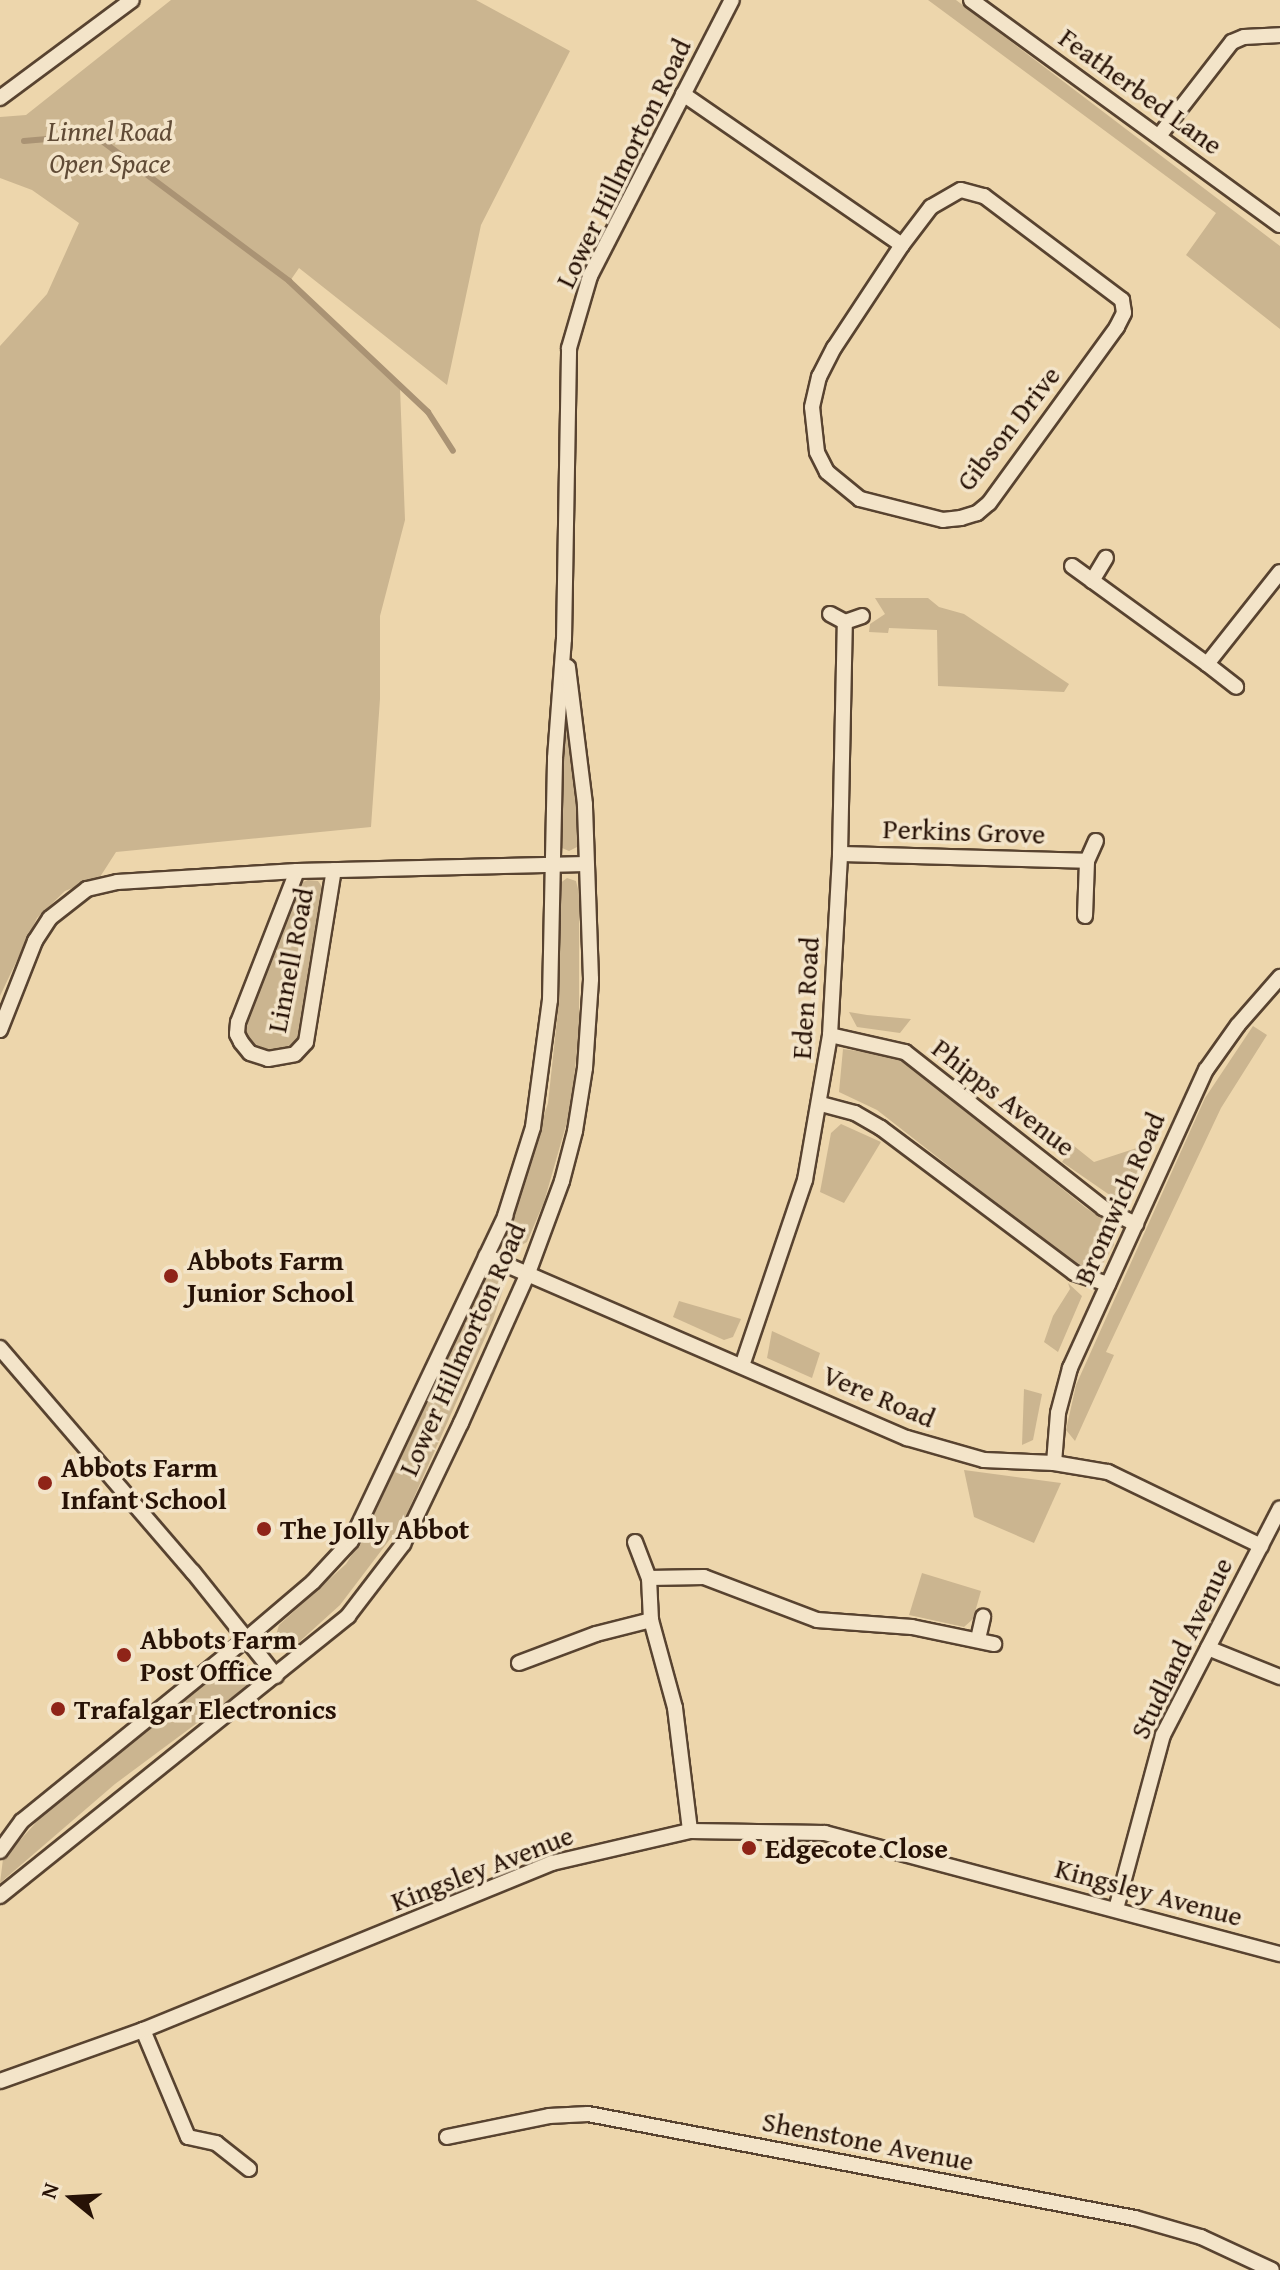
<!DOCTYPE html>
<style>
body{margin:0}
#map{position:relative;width:1280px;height:2270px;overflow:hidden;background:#edd6ac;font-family:"Gentium Book Plus",serif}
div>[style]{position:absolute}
.green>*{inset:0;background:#cbb590}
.stream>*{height:6px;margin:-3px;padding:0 3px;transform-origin:3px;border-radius:3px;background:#aa9374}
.roads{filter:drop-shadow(2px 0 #584330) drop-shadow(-2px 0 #584330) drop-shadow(0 2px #584330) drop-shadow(0 -2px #584330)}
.street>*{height:14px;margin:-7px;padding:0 7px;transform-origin:7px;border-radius:7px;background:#f3e4c9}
.dots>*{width:22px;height:22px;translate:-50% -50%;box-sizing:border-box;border:4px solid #f3e4c9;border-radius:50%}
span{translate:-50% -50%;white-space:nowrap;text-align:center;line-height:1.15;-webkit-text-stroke:7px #f3e4c9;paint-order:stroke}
.street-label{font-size:28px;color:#271206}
.park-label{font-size:28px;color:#604b36;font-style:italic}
.poi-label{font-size:28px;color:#271206;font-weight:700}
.left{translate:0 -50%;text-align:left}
.north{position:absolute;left:32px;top:2158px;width:80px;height:80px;-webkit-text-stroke:6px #f3e4c9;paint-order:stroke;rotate:288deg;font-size:22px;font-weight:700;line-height:32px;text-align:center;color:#271206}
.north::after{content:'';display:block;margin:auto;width:28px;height:36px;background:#271206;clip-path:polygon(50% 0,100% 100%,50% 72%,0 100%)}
</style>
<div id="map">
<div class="green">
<div style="clip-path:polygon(171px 0,476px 0,570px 51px,481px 225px,447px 385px,299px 268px,290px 281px,400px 387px,405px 520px,380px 616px,380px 699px,371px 827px,116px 852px,100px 877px,65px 891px,37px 918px,0 996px,0 346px,47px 294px,79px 223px,32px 190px,0 178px,0 117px,26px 115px)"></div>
<div style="clip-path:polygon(928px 0,956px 0,1280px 246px,1280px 329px,1186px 255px,1216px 213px)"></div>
<div style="clip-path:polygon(875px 598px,928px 598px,939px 607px,964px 614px,1069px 684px,1064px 692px,938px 686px,937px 630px,889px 628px,888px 633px,869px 632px,870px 624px,885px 614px)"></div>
<div style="clip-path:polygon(565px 713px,574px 771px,579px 846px,569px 851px,562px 848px)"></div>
<div style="clip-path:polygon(567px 878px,576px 881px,579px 893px,579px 1029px,571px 1108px,544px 1202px,527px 1242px,509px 1252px,503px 1246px,506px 1234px,548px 1103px,558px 1011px,559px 884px)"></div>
<div style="clip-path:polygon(308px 880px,318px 881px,323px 888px,299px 1039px,285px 1051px,267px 1053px,255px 1050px,245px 1031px,262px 972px,298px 884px)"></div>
<div style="clip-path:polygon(849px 1012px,867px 1015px,911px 1019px,900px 1033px,857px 1027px)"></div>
<div style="clip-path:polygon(1253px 1026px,1267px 1035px,1221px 1108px,1106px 1352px,1114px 1355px,1075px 1441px,1066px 1430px,1076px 1385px,1205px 1098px)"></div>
<div style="clip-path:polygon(843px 1049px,900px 1057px,1086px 1208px,1113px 1225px,1114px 1245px,1102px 1265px,1081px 1269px,877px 1110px,839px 1092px)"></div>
<div style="clip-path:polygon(841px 1124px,881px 1142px,844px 1203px,820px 1192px,831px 1133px)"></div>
<div style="clip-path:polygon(1152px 1143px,1133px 1188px,1128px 1194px,1114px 1198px,1062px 1162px,1074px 1146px,1094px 1162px)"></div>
<div style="clip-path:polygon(492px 1278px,502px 1281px,504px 1287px,493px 1320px,403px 1522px,340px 1605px,298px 1643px,285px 1643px,276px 1635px,279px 1625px,346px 1564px,365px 1534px,483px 1279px)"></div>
<div style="clip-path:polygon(1068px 1283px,1082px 1296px,1058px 1352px,1044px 1342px,1053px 1316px,1070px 1289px)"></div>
<div style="clip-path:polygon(679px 1301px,741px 1319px,733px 1337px,724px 1340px,673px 1317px)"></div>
<div style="clip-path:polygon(772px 1331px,820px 1353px,812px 1378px,767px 1358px)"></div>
<div style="clip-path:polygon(1024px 1389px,1042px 1394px,1033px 1440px,1022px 1445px)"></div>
<div style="clip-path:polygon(964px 1470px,1061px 1483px,1034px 1543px,974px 1517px)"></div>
<div style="clip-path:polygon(922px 1573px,981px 1591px,973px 1619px,964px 1627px,909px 1615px)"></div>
<div style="clip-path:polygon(234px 1660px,245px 1662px,253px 1670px,251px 1683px,115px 1784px,0 1883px,3px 1859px,41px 1817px)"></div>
</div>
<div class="stream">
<div style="left:24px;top:141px;width:70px;rotate:-4.9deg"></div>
<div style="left:94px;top:135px;width:244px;rotate:36.8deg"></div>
<div style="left:289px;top:281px;width:191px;rotate:43.3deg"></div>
<div style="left:428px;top:412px;width:46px;rotate:57.3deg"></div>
</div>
<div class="roads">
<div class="street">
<div style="left:971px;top:0;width:382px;rotate:36.1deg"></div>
<div style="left:683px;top:94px;width:266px;rotate:34.6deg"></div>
<div style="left:902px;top:245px;width:48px;rotate:-52.7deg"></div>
<div style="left:931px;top:207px;width:34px;rotate:-30deg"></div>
<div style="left:961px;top:190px;width:24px;rotate:15deg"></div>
<div style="left:984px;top:196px;width:173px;rotate:37deg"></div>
<div style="left:1122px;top:300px;width:13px;rotate:81deg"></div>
<div style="left:1124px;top:313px;width:16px;rotate:117deg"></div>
<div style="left:1117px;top:327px;width:218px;rotate:126deg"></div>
<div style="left:989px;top:503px;width:16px;rotate:140deg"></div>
<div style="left:977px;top:513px;width:17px;rotate:163deg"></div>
<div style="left:961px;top:518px;width:18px;rotate:174deg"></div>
<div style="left:943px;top:520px;width:86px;rotate:-165.8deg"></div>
<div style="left:860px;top:499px;width:43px;rotate:-140.7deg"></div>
<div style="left:827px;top:472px;width:22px;rotate:-117deg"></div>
<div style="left:817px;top:452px;width:45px;rotate:-96.3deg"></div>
<div style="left:812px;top:407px;width:31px;rotate:-77deg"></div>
<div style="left:819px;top:377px;width:33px;rotate:-63deg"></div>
<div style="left:834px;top:348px;width:123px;rotate:-56.6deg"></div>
<div style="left:0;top:98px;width:164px;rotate:-36.6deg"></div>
<div style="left:1159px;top:136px;width:119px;rotate:-52.2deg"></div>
<div style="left:1232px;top:42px;width:13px;rotate:-23deg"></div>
<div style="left:1244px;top:37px;width:36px;rotate:-3deg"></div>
<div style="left:1072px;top:566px;width:167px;rotate:36deg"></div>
<div style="left:1207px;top:664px;width:117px;rotate:-51.6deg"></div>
<div style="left:1092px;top:581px;width:27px;rotate:-59deg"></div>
<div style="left:830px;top:614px;width:17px;rotate:28deg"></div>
<div style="left:845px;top:622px;width:18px;rotate:-19deg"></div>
<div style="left:1207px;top:664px;width:37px;rotate:38deg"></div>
<div style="left:840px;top:854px;width:247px;rotate:1.6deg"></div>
<div style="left:297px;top:871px;width:162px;rotate:111.3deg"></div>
<div style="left:238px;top:1022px;width:12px;rotate:95deg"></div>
<div style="left:237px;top:1034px;width:9px;rotate:63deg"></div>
<div style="left:241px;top:1042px;width:14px;rotate:51deg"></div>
<div style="left:250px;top:1053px;width:19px;rotate:18deg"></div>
<div style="left:268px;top:1059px;width:27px;rotate:-10deg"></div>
<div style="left:295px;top:1054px;width:16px;rotate:-47deg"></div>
<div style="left:306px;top:1042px;width:174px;rotate:-80.8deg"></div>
<div style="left:1085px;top:916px;width:55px;rotate:-87.9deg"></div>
<div style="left:1087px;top:861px;width:22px;rotate:-66deg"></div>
<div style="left:0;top:1030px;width:96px;rotate:-68.5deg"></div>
<div style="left:35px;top:941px;width:27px;rotate:-57deg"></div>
<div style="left:50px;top:918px;width:47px;rotate:-38.1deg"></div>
<div style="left:87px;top:889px;width:31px;rotate:-13deg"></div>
<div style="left:117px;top:882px;width:180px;rotate:-3.5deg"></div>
<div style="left:297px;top:871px;width:289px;rotate:-1.4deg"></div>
<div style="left:830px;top:1035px;width:77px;rotate:12.8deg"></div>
<div style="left:905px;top:1052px;width:252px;rotate:38.2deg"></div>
<div style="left:1103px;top:1208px;width:37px;rotate:26deg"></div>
<div style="left:821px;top:1104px;width:35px;rotate:15deg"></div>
<div style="left:855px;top:1113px;width:30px;rotate:30deg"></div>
<div style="left:881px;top:1128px;width:241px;rotate:36.9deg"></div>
<div style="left:1074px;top:1273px;width:36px;rotate:18deg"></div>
<div style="left:486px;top:1256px;width:459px;rotate:23.4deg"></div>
<div style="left:907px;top:1438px;width:80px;rotate:15.9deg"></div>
<div style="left:984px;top:1460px;width:70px;rotate:2.5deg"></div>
<div style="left:1054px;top:1463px;width:55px;rotate:9.5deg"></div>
<div style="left:1108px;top:1472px;width:170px;rotate:25.8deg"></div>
<div style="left:0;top:1348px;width:296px;rotate:49.3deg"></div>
<div style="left:193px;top:1572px;width:133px;rotate:51.4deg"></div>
<div style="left:742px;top:1366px;width:196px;rotate:-71.3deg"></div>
<div style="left:805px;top:1180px;width:147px;rotate:-80.2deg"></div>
<div style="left:830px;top:1035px;width:181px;rotate:-86.8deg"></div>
<div style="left:840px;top:854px;width:232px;rotate:-88.8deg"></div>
<div style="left:1054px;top:1463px;width:50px;rotate:-85.4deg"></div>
<div style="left:1058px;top:1413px;width:47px;rotate:-75.1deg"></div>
<div style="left:1070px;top:1368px;width:328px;rotate:-65.5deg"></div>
<div style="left:1206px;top:1070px;width:55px;rotate:-54.6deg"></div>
<div style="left:1238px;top:1025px;width:64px;rotate:-48.8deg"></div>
<div style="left:635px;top:1542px;width:39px;rotate:69deg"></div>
<div style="left:649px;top:1578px;width:42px;rotate:87.3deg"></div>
<div style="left:651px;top:1620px;width:91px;rotate:74.7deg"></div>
<div style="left:675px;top:1708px;width:124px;rotate:83deg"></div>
<div style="left:649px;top:1578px;width:55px;rotate:-1deg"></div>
<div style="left:704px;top:1577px;width:121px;rotate:20.8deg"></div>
<div style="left:817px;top:1620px;width:95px;rotate:4.2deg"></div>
<div style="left:912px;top:1627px;width:84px;rotate:11.7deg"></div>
<div style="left:978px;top:1639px;width:23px;rotate:-77deg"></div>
<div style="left:1208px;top:1648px;width:78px;rotate:21.9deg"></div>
<div style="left:519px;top:1663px;width:82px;rotate:-20.6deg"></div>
<div style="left:596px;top:1634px;width:57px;rotate:-14.3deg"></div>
<div style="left:0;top:1851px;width:37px;rotate:-54deg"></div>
<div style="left:22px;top:1821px;width:289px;rotate:-39.1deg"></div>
<div style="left:246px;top:1639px;width:88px;rotate:-40.4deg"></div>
<div style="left:313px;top:1582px;width:56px;rotate:-47.2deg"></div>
<div style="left:351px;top:1541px;width:360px;rotate:-64.6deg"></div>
<div style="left:505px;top:1216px;width:93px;rotate:-72.5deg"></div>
<div style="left:533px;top:1127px;width:128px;rotate:-82.4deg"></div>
<div style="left:550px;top:1000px;width:242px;rotate:-88.8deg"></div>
<div style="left:555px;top:758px;width:119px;rotate:-85.7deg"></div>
<div style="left:564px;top:639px;width:291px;rotate:-89deg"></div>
<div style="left:569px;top:348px;width:75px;rotate:-73.7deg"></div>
<div style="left:590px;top:276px;width:310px;rotate:-62.8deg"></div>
<div style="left:0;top:1896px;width:447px;rotate:-38.8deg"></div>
<div style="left:348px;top:1616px;width:91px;rotate:-52.6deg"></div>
<div style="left:403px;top:1544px;width:134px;rotate:-64.4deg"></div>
<div style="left:461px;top:1423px;width:164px;rotate:-65.9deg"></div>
<div style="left:528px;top:1273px;width:98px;rotate:-69.7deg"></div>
<div style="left:562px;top:1181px;width:52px;rotate:-75.4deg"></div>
<div style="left:575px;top:1131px;width:64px;rotate:-81deg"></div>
<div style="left:585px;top:1068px;width:89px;rotate:-86.1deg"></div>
<div style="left:591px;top:979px;width:175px;rotate:-92deg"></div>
<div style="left:585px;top:804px;width:138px;rotate:-97.1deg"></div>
<div style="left:1116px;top:1909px;width:180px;rotate:-74.9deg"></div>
<div style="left:1163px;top:1735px;width:255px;rotate:-62.7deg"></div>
<div style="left:143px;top:2030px;width:116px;rotate:67.2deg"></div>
<div style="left:188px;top:2137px;width:29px;rotate:12deg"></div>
<div style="left:216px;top:2143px;width:42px;rotate:38.2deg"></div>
<div style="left:0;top:2081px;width:152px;rotate:-19.6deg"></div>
<div style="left:143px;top:2030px;width:442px;rotate:-22.2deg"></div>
<div style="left:552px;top:1863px;width:142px;rotate:-13.1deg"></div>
<div style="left:690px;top:1831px;width:135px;rotate:0.8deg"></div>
<div style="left:825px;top:1833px;width:471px;rotate:14.9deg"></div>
<div style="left:447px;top:2137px;width:104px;rotate:-11.6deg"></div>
<div style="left:549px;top:2116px;width:39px;rotate:-3deg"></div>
<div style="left:588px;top:2114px;width:557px;rotate:10.77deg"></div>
<div style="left:1135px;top:2218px;width:69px;rotate:16.1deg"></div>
<div style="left:1201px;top:2237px;width:78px;rotate:24.9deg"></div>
</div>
</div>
<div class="dots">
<div style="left:171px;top:1276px;background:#8f2418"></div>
<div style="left:45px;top:1483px;background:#8f2418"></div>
<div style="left:264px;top:1529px;background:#8f2418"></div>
<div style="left:124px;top:1655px;background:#8f2418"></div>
<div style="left:58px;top:1709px;background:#8f2418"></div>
<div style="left:749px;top:1848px;background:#8f2418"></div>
</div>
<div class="street-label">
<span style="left:1141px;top:91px;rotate:36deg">Featherbed Lane</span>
<span style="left:623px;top:163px;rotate:-64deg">Lower Hillmorton Road</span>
<span style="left:1008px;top:428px;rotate:-52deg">Gibson Drive</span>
<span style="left:964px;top:831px;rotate:2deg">Perkins Grove</span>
<span style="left:290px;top:960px;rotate:-79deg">Linnell Road</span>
<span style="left:805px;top:998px;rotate:-86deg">Eden Road</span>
<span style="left:1004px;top:1097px;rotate:38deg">Phipps Avenue</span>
<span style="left:1119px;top:1198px;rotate:-66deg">Bromwich Road</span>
<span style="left:462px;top:1349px;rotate:-66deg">Lower Hillmorton Road</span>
<span style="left:879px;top:1396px;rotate:23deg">Vere Road</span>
<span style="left:1181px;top:1648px;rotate:-64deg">Studland Avenue</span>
<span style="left:482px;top:1868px;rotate:-21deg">Kingsley Avenue</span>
<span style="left:1149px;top:1892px;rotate:15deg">Kingsley Avenue</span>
<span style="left:868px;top:2141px;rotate:11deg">Shenstone Avenue</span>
</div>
<div class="park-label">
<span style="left:110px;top:147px">Linnel Road<br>Open Space</span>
</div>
<div class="poi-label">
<span class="left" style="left:187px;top:1276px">Abbots Farm<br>Junior School</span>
<span class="left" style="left:61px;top:1483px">Abbots Farm<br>Infant School</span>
<span class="left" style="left:280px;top:1529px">The Jolly Abbot</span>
<span class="left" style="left:140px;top:1655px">Abbots Farm<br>Post Office</span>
<span class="left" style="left:74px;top:1709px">Trafalgar Electronics</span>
<span class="left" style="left:765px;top:1848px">Edgecote Close</span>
</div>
<div class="north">N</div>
</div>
